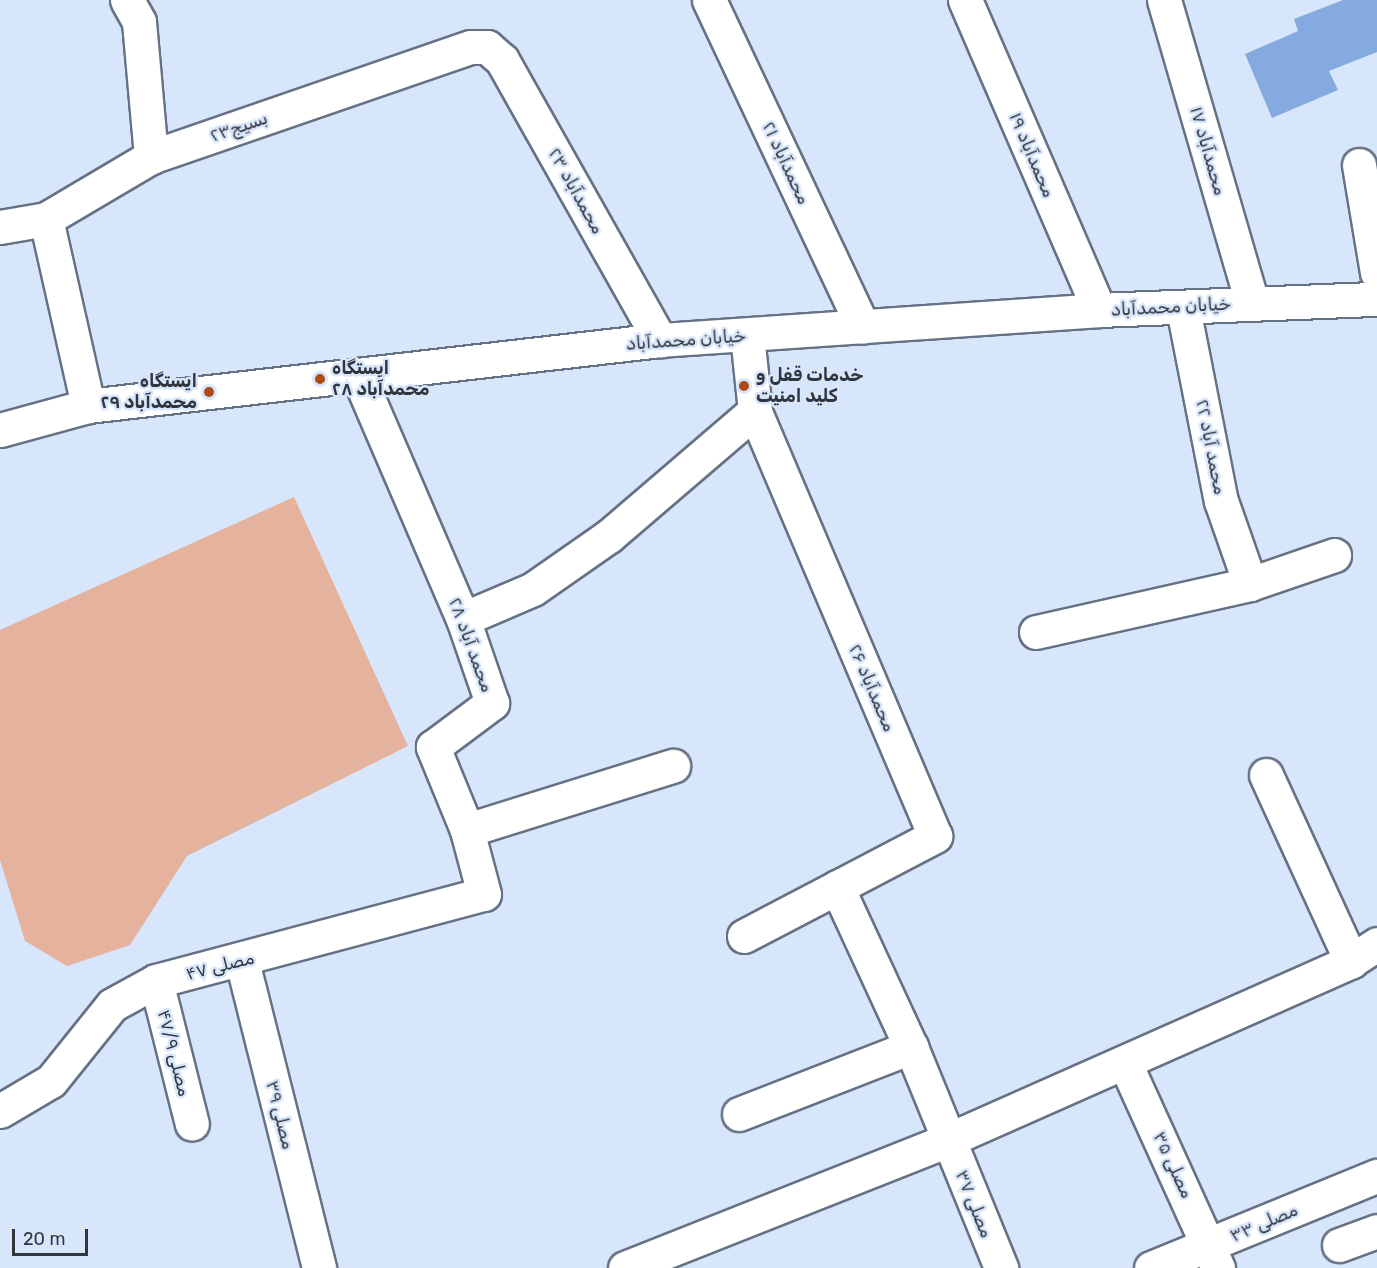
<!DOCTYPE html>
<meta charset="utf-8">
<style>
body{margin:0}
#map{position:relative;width:1377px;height:1268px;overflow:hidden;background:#d8e6fb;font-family:Rubik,"Noto Sans Arabic",sans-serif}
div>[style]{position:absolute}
.green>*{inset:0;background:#e5b29d}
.building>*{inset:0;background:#84aadf}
.roads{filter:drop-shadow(2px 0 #657284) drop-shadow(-2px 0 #657284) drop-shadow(0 2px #657284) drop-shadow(0 -2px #657284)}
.minor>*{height:33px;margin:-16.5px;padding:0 16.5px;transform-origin:16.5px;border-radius:16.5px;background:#fff}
.dots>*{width:16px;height:16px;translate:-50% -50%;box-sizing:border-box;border:3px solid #d8e6fb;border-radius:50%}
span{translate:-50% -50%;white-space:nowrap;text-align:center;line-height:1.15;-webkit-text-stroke:5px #d8e6fb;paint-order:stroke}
.street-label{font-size:18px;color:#31363e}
.poi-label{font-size:18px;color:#31363e;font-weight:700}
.left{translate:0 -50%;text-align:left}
.right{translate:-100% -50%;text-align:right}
.scale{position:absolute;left:12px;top:1229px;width:76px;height:27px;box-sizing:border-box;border:3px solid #31363e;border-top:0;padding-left:8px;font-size:18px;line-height:21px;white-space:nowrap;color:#31363e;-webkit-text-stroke:4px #d8e6fb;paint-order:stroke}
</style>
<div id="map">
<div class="green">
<div style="clip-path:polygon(294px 497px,408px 746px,187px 856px,130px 945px,67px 966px,25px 941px,0 860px,0 630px)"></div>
</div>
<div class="building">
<div style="clip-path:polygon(1343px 0,1377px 0,1377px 52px,1329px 71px,1338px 90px,1272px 118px,1245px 54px,1298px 31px,1294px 19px)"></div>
</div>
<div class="roads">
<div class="minor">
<div style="left:127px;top:0;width:25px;rotate:61deg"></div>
<div style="left:139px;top:22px;width:136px;rotate:84.9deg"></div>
<div style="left:709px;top:0;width:361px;rotate:64.8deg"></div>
<div style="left:965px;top:0;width:338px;rotate:66.6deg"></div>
<div style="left:1164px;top:0;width:316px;rotate:73.8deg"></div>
<div style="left:1359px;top:165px;width:109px;rotate:80.5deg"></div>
<div style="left:46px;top:219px;width:192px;rotate:77.3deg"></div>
<div style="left:0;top:227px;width:47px;rotate:-9.9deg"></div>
<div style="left:46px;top:219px;width:122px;rotate:-30.6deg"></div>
<div style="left:151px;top:157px;width:338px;rotate:-19deg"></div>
<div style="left:471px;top:47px;width:16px"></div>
<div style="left:487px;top:47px;width:20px;rotate:41deg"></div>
<div style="left:502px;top:60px;width:322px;rotate:60.6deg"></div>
<div style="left:1183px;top:308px;width:197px;rotate:78.9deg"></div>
<div style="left:1221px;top:501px;width:88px;rotate:70.7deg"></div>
<div style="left:0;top:430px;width:91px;rotate:-15.3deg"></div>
<div style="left:88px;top:406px;width:576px;rotate:-6.58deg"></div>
<div style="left:660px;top:340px;width:440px;rotate:-3.9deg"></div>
<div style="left:1099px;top:310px;width:278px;rotate:-2.3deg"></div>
<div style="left:463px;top:619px;width:76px;rotate:-23.2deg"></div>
<div style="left:533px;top:589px;width:93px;rotate:-34.9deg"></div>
<div style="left:609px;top:536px;width:192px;rotate:-40.6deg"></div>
<div style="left:1036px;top:632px;width:219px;rotate:-12.6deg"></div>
<div style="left:1250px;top:584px;width:89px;rotate:-19deg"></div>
<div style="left:1266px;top:775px;width:205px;rotate:65.4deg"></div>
<div style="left:467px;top:830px;width:216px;rotate:-17.3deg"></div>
<div style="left:837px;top:887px;width:176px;rotate:65.2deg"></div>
<div style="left:911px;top:1047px;width:239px;rotate:67.8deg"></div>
<div style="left:744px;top:936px;width:216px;rotate:-27.6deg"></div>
<div style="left:935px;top:836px;width:462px;rotate:-113deg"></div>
<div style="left:755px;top:411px;width:76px;rotate:-96deg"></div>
<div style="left:242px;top:961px;width:317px;rotate:75.9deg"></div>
<div style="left:156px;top:981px;width:147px;rotate:75.9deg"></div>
<div style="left:1125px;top:1063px;width:225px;rotate:65.6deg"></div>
<div style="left:0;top:1111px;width:59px;rotate:-30.5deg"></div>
<div style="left:51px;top:1081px;width:97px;rotate:-51.2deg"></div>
<div style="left:112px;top:1005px;width:50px;rotate:-28.6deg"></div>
<div style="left:156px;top:981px;width:339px;rotate:-14.9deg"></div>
<div style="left:484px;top:894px;width:66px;rotate:-104.9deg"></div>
<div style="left:467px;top:830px;width:90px;rotate:-112.3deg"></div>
<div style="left:433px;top:747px;width:74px;rotate:-36.7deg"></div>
<div style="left:492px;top:703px;width:89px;rotate:-109deg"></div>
<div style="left:463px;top:619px;width:266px;rotate:-113.3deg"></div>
<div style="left:739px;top:1114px;width:185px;rotate:-21.3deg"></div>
<div style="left:1339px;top:1245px;width:40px;rotate:-20.2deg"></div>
<div style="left:625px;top:1268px;width:347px;rotate:-21.6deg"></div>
<div style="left:948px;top:1140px;width:441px;rotate:-23.9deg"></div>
<div style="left:1351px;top:961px;width:31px;rotate:-33deg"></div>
<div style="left:1151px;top:1268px;width:244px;rotate:-22.2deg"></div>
</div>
</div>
<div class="dots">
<div style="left:320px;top:379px;background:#ae4a17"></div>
<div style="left:744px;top:386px;background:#ae4a17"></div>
<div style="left:209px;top:392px;background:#ae4a17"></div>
</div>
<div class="street-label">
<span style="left:239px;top:127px;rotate:-19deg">بسیج۲۳</span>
<span style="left:1208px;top:151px;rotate:74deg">محمدآباد ۱۷</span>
<span style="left:1032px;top:155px;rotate:67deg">محمدآباد ۱۹</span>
<span style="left:786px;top:163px;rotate:65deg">محمدآباد ۲۱</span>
<span style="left:576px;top:191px;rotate:61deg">محمدآباد ۲۳</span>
<span style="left:1171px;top:307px;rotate:-3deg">خیابان محمدآباد</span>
<span style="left:686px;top:340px;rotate:-4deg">خیابان محمدآباد</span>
<span style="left:1211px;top:447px;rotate:79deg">محمد آباد ۲۲</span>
<span style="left:471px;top:645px;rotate:70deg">محمد آباد ۲۸</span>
<span style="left:872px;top:688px;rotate:67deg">محمدآباد ۲۶</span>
<span style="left:220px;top:966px;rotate:-14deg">مصلی ۴۷</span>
<span style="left:174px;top:1053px;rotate:76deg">مصلی ۴۷/۹</span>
<span style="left:280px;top:1115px;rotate:76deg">مصلی ۳۹</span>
<span style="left:1173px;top:1165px;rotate:65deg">مصلی ۳۵</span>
<span style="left:974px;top:1204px;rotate:68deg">مصلی ۳۷</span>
<span style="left:1264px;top:1223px;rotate:-23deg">مصلی ۳۳</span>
</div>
<div class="poi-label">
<span class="left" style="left:332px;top:379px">ایستگاه<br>محمدآباد ۲۸</span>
<span class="left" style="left:756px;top:386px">خدمات قفل و<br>کلید امنیت</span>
<span class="right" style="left:197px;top:392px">ایستگاه<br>محمدآباد ۲۹</span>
</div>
<div class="scale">20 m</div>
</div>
